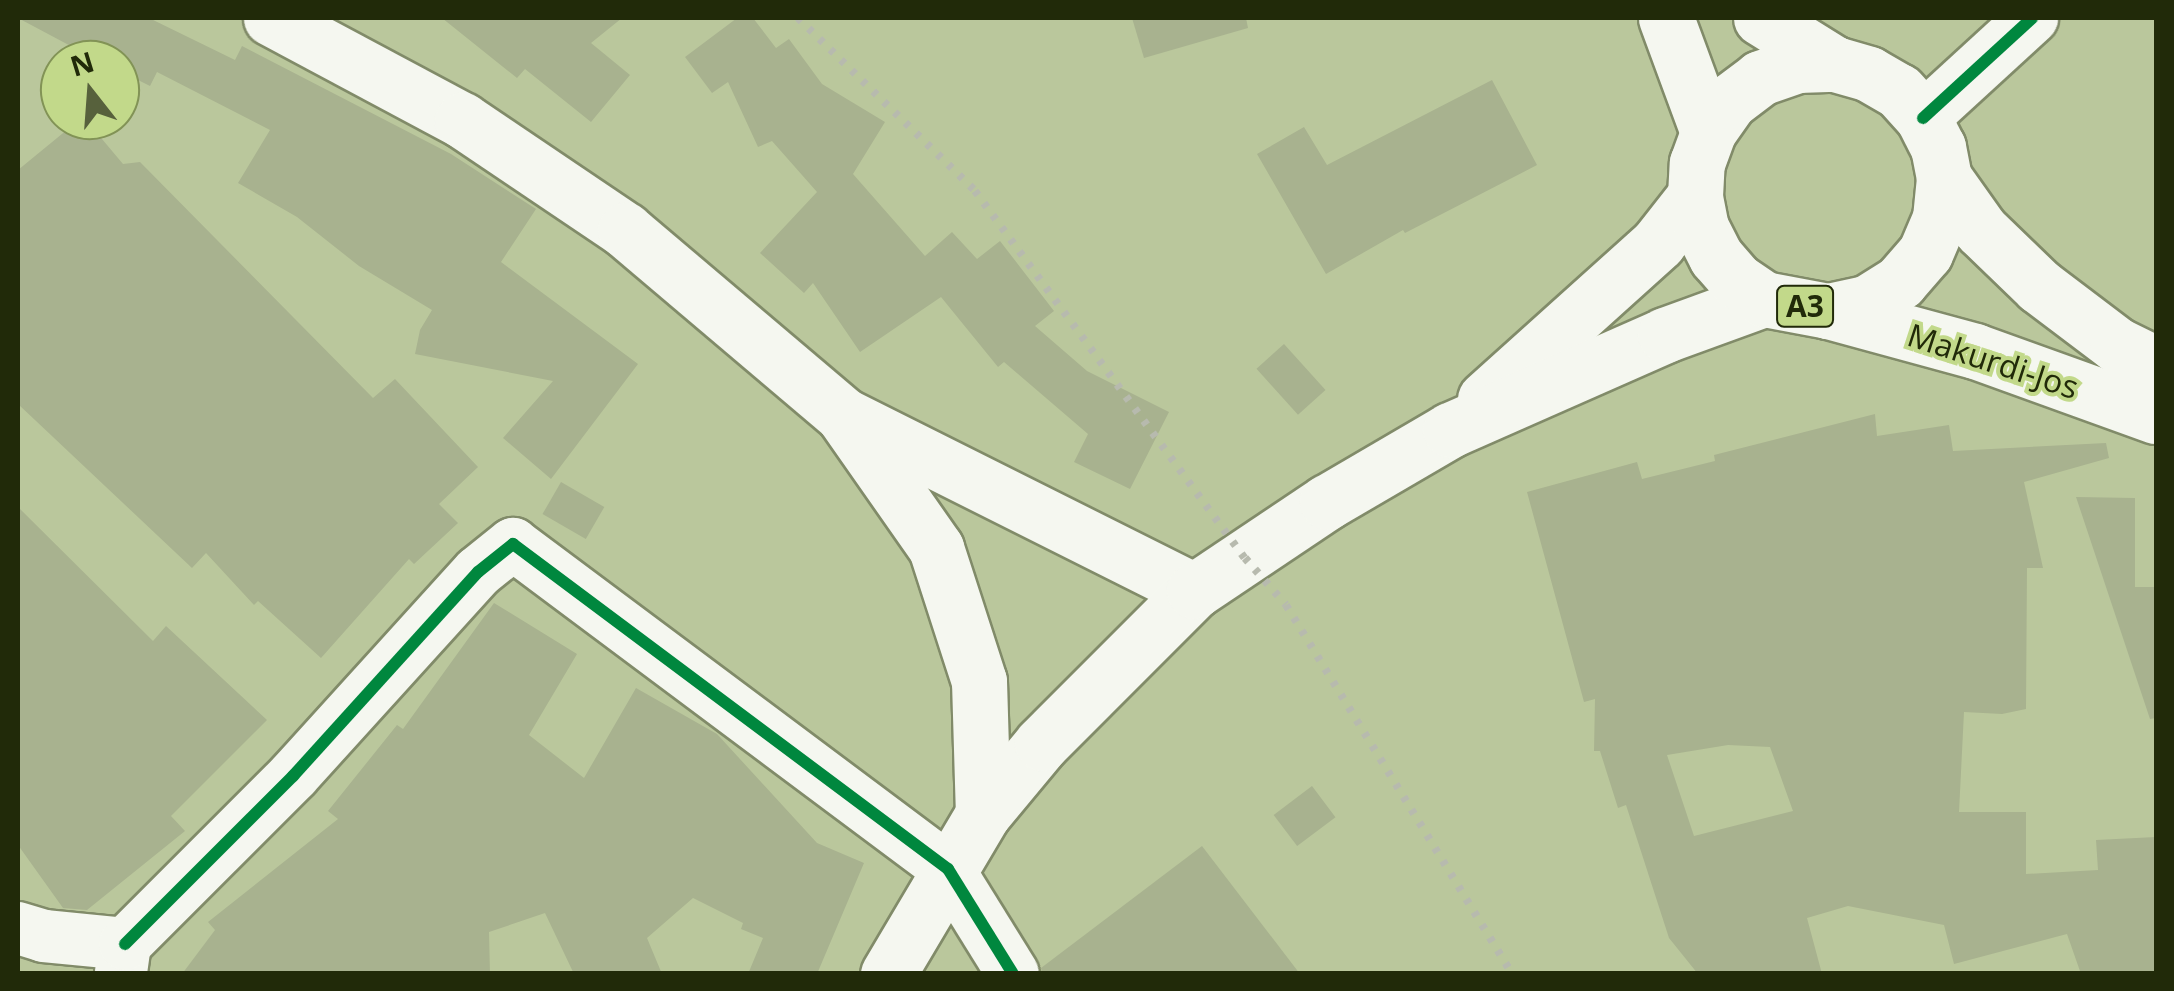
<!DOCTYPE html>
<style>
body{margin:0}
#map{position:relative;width:2174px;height:991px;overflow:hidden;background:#bac79c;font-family:"Open Sans",sans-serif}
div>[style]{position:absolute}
.building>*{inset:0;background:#a8b28f;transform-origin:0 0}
.roads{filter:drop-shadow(2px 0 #818b69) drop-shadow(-2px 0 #818b69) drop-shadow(0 2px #818b69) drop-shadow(0 -2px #818b69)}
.minor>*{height:52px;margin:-26px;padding:0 26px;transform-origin:26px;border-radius:26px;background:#f5f7f0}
.major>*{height:55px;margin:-27.5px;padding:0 27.5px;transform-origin:27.5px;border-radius:27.5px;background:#f5f7f0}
.highway>*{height:55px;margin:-27.5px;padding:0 27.5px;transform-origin:27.5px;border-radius:27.5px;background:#f5f7f0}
.rail>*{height:8px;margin-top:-4px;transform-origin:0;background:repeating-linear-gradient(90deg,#b7baae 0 5px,transparent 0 15px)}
.cycleway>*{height:12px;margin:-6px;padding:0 6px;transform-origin:6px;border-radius:6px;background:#00873e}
span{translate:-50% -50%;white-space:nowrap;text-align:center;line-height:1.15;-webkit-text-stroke:8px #c2d98a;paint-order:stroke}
.shield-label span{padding:2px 8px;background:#c2d98a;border:2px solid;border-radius:8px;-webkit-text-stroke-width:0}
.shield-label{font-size:30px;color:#212a09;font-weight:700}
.street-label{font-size:32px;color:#212a09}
.frame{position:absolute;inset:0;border:20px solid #212a09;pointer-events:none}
.north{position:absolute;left:40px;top:40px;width:100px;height:100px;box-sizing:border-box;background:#c2d98a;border:2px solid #829356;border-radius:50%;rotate:343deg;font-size:28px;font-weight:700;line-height:40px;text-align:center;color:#212a09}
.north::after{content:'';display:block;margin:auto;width:35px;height:45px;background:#57613c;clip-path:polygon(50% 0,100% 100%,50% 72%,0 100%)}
</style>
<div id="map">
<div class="building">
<div style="clip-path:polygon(18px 18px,149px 18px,235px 60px,242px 46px,451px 154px,536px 209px,501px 262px,638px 364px,551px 479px,503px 438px,553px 381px,415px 354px,420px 330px,432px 310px,359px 266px,297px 217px,238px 183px,270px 130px,157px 72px,150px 86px,120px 71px,120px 60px,97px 60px)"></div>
<div style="clip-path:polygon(442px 18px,622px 18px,591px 43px,630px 75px,591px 122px,525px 69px,517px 78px)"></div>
<div style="clip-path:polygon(737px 18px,753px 18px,776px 48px,789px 39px,822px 84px,885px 122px,853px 174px,925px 256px,952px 232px,977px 259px,1000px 241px,1054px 311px,1035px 326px,1087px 371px,1169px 412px,1130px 489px,1074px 462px,1088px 434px,1004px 362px,998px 367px,941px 297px,860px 352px,813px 283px,804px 293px,760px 253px,817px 192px,772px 141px,758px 147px,728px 82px,712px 93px,685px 57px)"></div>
<div style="clip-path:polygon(1132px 18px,1246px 18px,1248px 28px,1144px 58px)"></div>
<div style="clip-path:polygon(1492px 80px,1537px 165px,1405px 233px,1403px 230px,1326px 274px,1257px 154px,1304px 127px,1327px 165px)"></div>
<div style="clip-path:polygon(79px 120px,86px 120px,123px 164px,140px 162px,373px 398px,395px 379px,478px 467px,439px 504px,458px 523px,414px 564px,409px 559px,321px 658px,258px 601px,254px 605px,206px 553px,192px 568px,18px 404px,18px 170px)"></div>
<div style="left:1284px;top:344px;width:62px;height:37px;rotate:48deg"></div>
<div style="clip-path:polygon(evenodd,1875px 414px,1877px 436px,1949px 425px,1953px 451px,2106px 443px,2109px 458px,2024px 482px,2043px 568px,2027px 568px,2026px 709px,2002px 714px,1964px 712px,1959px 812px,2026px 812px,2026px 874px,2098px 870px,2096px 840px,2156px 837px,2156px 974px,2081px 974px,2067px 934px,1954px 964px,1944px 925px,1848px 906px,1807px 918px,1822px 974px,1698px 974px,1669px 938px,1626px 805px,1618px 808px,1600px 751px,1594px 751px,1595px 699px,1584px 702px,1527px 492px,1637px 462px,1642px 479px,1715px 461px,1714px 455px,1875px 414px,1728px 745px,1770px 747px,1793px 811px,1694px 836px,1667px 755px,1728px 745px)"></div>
<div style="left:561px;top:482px;width:50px;height:37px;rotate:30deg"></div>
<div style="clip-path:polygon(2076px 497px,2135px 498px,2135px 587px,2156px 587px,2156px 718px,2150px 719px)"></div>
<div style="clip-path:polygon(18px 507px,153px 641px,166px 626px,267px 720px,171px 816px,185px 831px,87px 910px,63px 908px,18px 845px)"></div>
<div style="clip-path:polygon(494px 603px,577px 654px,529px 735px,584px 778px,636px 688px,717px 734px,817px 843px,864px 863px,817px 974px,748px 974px,763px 938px,741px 929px,743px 923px,693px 898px,647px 938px,662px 974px,574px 974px,545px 913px,489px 932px,490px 974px,182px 974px,215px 930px,208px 922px,338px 819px,328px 811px,397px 725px,403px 729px)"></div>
<div style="left:1312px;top:786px;width:39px;height:48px;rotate:53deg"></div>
<div style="clip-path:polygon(1202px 846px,1300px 974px,1043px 974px,1041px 968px)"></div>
</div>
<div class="roads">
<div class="minor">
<div style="left:1923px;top:118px;width:148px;rotate:-42.5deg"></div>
<div style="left:18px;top:928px;width:27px;rotate:17deg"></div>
<div style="left:44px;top:936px;width:81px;rotate:5.6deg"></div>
<div style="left:125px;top:944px;width:30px;rotate:98deg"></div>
<div style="left:125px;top:944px;width:238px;rotate:-45deg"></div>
<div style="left:293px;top:776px;width:275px;rotate:-47.8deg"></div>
<div style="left:478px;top:572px;width:45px;rotate:-38.7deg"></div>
<div style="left:513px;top:544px;width:543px;rotate:36.76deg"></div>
<div style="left:948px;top:869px;width:123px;rotate:58.2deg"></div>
</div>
<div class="major">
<div style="left:271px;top:18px;width:217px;rotate:28.1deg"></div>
<div style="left:462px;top:120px;width:197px;rotate:34deg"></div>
<div style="left:625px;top:230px;width:286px;rotate:40.3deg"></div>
<div style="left:843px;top:415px;width:393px;rotate:26.6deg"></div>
<div style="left:1485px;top:399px;width:233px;rotate:-42deg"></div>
<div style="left:1658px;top:243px;width:60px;rotate:-51.8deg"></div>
<div style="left:845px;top:418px;width:159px;rotate:55deg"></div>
<div style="left:936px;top:548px;width:140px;rotate:72.1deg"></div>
<div style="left:979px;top:681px;width:133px;rotate:88.3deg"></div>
<div style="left:888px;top:974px;width:186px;rotate:-59.3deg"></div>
<div style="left:983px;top:814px;width:92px;rotate:-50.3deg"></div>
<div style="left:1042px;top:743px;width:215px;rotate:-45deg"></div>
<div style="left:1194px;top:591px;width:160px;rotate:-33.8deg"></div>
<div style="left:1327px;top:502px;width:143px;rotate:-30.3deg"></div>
<div style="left:1450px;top:430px;width:235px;rotate:-23.8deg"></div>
<div style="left:1665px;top:335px;width:105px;rotate:-20deg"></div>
</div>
<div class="highway">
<div style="left:1666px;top:18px;width:121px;rotate:69.8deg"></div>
<div style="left:1761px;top:18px;width:87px;rotate:31.9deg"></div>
<div style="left:1835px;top:64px;width:35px;rotate:16deg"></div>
<div style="left:1869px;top:74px;width:34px;rotate:30deg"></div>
<div style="left:1899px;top:91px;width:36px;rotate:48deg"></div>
<div style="left:1923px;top:118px;width:33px;rotate:63deg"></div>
<div style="left:1938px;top:147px;width:32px;rotate:79deg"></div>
<div style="left:1944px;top:178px;width:40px;rotate:95.7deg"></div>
<div style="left:1940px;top:218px;width:38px;rotate:113deg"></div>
<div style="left:1925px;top:253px;width:38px;rotate:131deg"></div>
<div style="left:1900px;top:282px;width:40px;rotate:148deg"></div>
<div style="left:1866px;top:303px;width:39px;rotate:168deg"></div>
<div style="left:1828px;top:311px;width:65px;rotate:-169.4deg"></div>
<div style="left:1764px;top:299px;width:32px;rotate:-146deg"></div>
<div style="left:1737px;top:281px;width:32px;rotate:-131deg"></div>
<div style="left:1716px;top:257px;width:33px;rotate:-117deg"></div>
<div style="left:1701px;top:228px;width:33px;rotate:-101deg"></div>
<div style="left:1695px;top:196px;width:33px;rotate:-87deg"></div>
<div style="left:1697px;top:163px;width:33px;rotate:-70deg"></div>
<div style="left:1708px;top:132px;width:38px;rotate:-55deg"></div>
<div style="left:1730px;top:101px;width:38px;rotate:-37deg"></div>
<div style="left:1760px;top:78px;width:39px;rotate:-19deg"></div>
<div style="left:1797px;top:65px;width:38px;rotate:-2deg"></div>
<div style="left:1944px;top:178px;width:64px;rotate:54.6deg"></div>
<div style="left:1981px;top:230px;width:81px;rotate:44deg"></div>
<div style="left:2039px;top:286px;width:98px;rotate:37.1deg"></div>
<div style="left:2117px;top:345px;width:43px;rotate:26deg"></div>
<div style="left:1828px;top:311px;width:152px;rotate:15.2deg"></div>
<div style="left:1975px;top:351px;width:192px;rotate:19.8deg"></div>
</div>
</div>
<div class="rail">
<div style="left:798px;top:18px;width:248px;rotate:44.3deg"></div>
<div style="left:975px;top:191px;width:456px;rotate:53.7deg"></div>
<div style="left:1245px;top:558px;width:62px;rotate:48.9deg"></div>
<div style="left:1286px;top:605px;width:433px;rotate:58.5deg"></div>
</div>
<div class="cycleway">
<div style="left:1923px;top:118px;width:148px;rotate:-42.5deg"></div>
<div style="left:125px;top:944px;width:238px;rotate:-45deg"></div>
<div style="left:293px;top:776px;width:275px;rotate:-47.8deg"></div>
<div style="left:478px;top:572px;width:45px;rotate:-38.7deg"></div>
<div style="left:513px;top:544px;width:543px;rotate:36.76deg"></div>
<div style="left:948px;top:869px;width:123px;rotate:58.2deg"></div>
</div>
<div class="shield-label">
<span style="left:1805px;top:306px">A3</span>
</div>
<div class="street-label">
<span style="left:1993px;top:361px;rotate:18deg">Makurdi-Jos</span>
</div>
<div class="frame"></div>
<div class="north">N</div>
</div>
